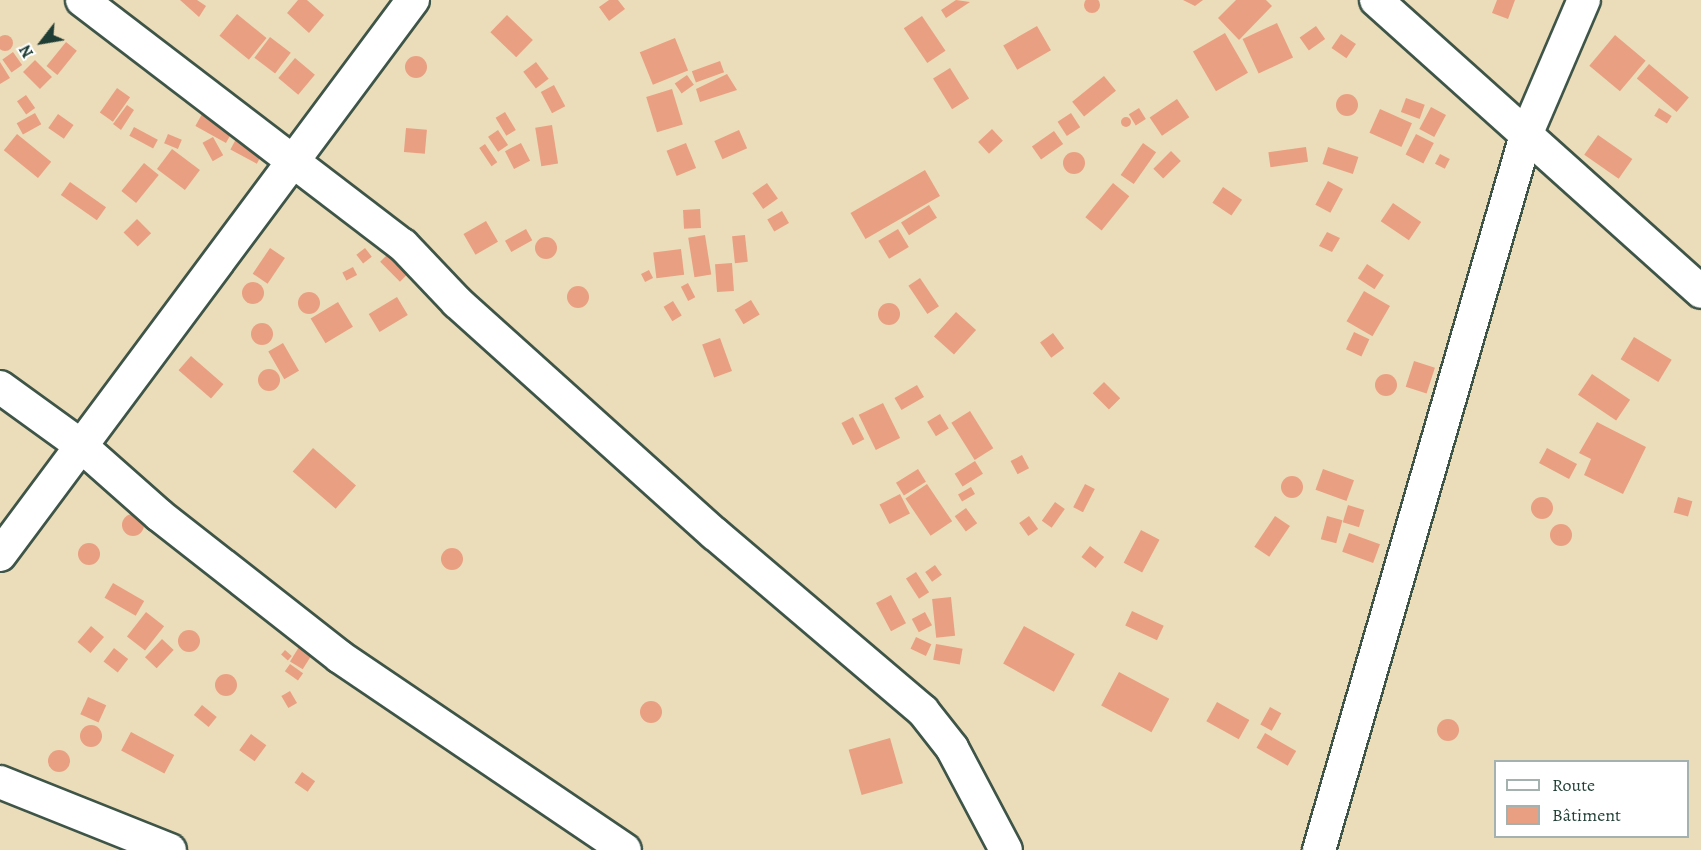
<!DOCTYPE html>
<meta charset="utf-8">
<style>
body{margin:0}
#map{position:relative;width:1701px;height:850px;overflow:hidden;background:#ecddba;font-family:Alegreya,serif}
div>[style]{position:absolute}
.building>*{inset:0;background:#e9a082;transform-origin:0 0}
.round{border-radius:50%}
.roads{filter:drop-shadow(2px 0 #3e5548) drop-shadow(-2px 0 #3e5548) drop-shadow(0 2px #3e5548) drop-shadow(0 -2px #3e5548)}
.street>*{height:32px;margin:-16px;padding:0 16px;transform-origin:16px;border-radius:16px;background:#fff}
span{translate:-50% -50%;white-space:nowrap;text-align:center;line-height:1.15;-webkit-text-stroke:5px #fff;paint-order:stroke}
.legend{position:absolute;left:1494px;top:760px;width:195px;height:78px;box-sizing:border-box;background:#fff;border:2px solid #a5b1ae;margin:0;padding:8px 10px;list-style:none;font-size:18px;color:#1f3d34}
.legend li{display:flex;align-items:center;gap:12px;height:30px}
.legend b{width:30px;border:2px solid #a5b1ae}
.north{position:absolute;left:12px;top:12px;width:60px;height:60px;-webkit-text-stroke:4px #fff;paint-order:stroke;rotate:239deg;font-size:16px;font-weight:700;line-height:24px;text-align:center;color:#1f3d34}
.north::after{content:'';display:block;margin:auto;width:21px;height:27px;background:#1f3d34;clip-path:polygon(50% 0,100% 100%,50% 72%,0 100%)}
</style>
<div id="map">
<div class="building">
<div class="round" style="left:1084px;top:-3px;width:16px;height:16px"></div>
<div style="clip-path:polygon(180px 0,197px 0,206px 6px,199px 17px)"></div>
<div style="clip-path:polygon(298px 0,307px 0,324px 15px,309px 33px,287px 13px)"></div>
<div style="clip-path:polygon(609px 0,618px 0,625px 9px,609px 21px,599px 7px)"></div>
<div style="clip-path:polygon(956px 0,970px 2px,946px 18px,941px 10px)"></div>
<div style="clip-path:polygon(1183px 0,1203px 0,1195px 6px)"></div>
<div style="clip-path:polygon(1236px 0,1266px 0,1272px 6px,1239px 40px,1218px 18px)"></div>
<div style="clip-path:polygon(1497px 0,1515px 0,1508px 19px,1492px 13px)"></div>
<div style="left:237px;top:14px;width:38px;height:28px;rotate:39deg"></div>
<div style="left:507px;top:15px;width:36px;height:24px;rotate:44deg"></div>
<div style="left:922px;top:16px;width:42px;height:22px;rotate:56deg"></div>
<div style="left:1277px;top:23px;width:38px;height:38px;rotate:65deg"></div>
<div style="left:1037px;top:26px;width:28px;height:39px;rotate:60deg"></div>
<div style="left:1316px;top:26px;width:16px;height:20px;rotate:55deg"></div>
<div style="left:1225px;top:33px;width:46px;height:37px;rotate:60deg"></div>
<div style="left:1341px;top:34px;width:18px;height:17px;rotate:34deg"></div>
<div class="round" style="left:-3px;top:35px;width:16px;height:16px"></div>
<div style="left:1615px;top:35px;width:40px;height:40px;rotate:40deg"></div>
<div style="left:270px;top:37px;width:26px;height:26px;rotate:37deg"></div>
<div style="left:675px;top:38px;width:35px;height:38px;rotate:68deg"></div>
<div style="left:66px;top:42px;width:14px;height:31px;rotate:39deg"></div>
<div style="left:13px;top:52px;width:16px;height:13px;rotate:55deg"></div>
<div class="round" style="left:405px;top:56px;width:22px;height:22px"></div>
<div style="left:295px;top:58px;width:26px;height:26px;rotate:40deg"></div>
<div style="left:35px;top:60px;width:24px;height:17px;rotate:45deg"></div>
<div style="left:720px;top:61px;width:12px;height:30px;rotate:70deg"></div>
<div style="clip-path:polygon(0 62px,10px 78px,0 84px)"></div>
<div style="left:536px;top:62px;width:21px;height:16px;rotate:53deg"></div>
<div style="left:1649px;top:64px;width:52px;height:19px;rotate:40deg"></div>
<div style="left:950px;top:68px;width:36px;height:20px;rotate:58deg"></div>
<div style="clip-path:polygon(727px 74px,737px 90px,700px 102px,696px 89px)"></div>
<div style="left:687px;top:75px;width:12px;height:15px;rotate:55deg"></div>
<div style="left:1104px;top:76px;width:19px;height:41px;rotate:51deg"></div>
<div style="left:554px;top:85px;width:24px;height:15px;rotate:62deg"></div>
<div style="left:117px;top:88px;width:16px;height:30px;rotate:35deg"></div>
<div style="left:672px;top:89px;width:37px;height:27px;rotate:73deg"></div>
<div class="round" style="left:1336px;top:94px;width:22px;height:22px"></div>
<div style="left:26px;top:95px;width:16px;height:11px;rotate:55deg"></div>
<div style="left:1406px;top:98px;width:20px;height:15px;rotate:20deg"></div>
<div style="left:1177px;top:99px;width:22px;height:33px;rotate:56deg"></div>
<div style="clip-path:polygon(127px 105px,134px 110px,121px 130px,113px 124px)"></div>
<div style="left:207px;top:105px;width:35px;height:24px;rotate:29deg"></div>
<div style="left:1431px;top:107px;width:17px;height:25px;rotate:28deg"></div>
<div style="left:1139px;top:108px;width:13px;height:12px;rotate:58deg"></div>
<div style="left:1659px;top:108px;width:15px;height:9px;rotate:32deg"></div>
<div style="left:1380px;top:109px;width:35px;height:26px;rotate:24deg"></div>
<div style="left:505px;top:112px;width:21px;height:11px;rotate:59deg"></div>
<div style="left:35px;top:113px;width:13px;height:21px;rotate:61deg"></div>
<div style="left:1071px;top:113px;width:17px;height:16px;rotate:57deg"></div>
<div style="left:58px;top:114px;width:19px;height:17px;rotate:35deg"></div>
<div class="round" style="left:1121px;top:117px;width:10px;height:10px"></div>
<div style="left:552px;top:125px;width:39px;height:17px;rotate:81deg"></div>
<div style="left:134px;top:127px;width:27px;height:10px;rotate:28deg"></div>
<div style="left:406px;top:128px;width:21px;height:24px;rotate:5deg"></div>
<div style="left:992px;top:129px;width:16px;height:19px;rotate:47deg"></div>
<div style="left:498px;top:130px;width:18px;height:12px;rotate:56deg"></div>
<div style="left:739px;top:130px;width:20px;height:27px;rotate:66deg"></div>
<div style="left:1054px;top:131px;width:16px;height:27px;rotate:55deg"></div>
<div style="left:17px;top:134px;width:44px;height:21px;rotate:39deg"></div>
<div style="left:168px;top:134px;width:15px;height:10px;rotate:23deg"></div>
<div style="left:1416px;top:134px;width:20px;height:23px;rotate:27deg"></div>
<div style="left:1598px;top:135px;width:42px;height:24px;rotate:35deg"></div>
<div style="left:213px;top:137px;width:21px;height:12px;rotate:61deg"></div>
<div style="left:236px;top:139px;width:30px;height:12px;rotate:28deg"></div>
<div style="left:521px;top:143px;width:20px;height:18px;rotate:63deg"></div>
<div style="left:686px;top:143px;width:27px;height:21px;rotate:68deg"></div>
<div style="left:1143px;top:143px;width:16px;height:39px;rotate:35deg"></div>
<div style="left:485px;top:144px;width:22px;height:7px;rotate:56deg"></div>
<div style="left:1306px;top:147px;width:15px;height:38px;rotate:82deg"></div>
<div style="left:1328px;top:147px;width:32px;height:18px;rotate:18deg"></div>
<div style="left:172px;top:149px;width:35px;height:25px;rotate:37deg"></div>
<div style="left:1171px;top:151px;width:14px;height:25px;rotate:45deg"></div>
<div class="round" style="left:1063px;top:152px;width:22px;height:22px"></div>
<div style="left:1440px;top:154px;width:11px;height:11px;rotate:27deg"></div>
<div style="left:144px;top:163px;width:19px;height:36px;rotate:39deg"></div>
<div style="left:925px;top:170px;width:30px;height:86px;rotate:60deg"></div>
<div style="left:1328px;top:181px;width:17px;height:27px;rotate:28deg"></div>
<div style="left:70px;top:182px;width:44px;height:16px;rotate:35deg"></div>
<div style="left:767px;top:183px;width:19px;height:18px;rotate:55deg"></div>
<div style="left:1113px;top:183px;width:21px;height:44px;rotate:39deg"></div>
<div style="left:1223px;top:187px;width:23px;height:19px;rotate:34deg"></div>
<div style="left:1393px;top:203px;width:34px;height:22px;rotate:34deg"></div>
<div style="left:929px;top:205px;width:15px;height:33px;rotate:58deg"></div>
<div style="left:700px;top:209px;width:19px;height:17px;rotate:87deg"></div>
<div style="left:782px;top:211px;width:14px;height:17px;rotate:60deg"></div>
<div style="left:137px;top:219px;width:20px;height:19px;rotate:45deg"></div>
<div style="left:486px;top:221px;width:24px;height:26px;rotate:60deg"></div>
<div style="left:526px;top:229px;width:13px;height:24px;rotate:61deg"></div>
<div style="left:898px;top:229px;width:21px;height:23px;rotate:59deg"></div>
<div style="clip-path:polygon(1327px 232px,1340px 238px,1332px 252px,1319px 246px)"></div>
<div style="left:705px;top:235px;width:40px;height:17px;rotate:81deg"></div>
<div style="left:745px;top:235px;width:27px;height:13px;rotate:84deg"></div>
<div class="round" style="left:535px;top:237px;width:22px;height:22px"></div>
<div style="left:395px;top:247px;width:28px;height:21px;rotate:45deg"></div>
<div style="left:270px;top:248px;width:18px;height:31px;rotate:34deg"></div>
<div style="left:365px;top:248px;width:11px;height:11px;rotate:52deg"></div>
<div style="left:681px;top:249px;width:26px;height:28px;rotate:83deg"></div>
<div style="left:732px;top:263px;width:28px;height:17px;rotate:86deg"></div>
<div style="left:1367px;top:264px;width:20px;height:17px;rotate:33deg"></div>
<div style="left:353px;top:267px;width:9px;height:12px;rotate:63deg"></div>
<div style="left:649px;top:270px;width:9px;height:9px;rotate:63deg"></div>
<div style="left:920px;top:278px;width:34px;height:14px;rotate:56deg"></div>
<div class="round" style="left:242px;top:282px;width:22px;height:22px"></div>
<div style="left:688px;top:283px;width:16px;height:8px;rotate:63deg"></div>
<div class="round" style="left:567px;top:286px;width:22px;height:22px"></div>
<div style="left:1364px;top:291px;width:30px;height:35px;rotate:30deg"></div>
<div class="round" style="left:298px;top:292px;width:22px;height:22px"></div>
<div style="left:397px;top:297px;width:21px;height:33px;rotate:59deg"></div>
<div style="left:751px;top:300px;width:17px;height:19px;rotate:59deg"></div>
<div style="left:673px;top:301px;width:17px;height:11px;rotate:59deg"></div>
<div style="left:338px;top:302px;width:29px;height:32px;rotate:59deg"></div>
<div class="round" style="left:878px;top:303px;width:22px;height:22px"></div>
<div style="left:956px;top:312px;width:27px;height:33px;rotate:42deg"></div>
<div class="round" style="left:251px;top:323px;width:22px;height:22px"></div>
<div style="left:1354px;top:332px;width:17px;height:19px;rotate:25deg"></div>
<div style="left:1053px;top:333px;width:19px;height:16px;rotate:54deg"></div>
<div style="left:1634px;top:337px;width:44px;height:26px;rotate:31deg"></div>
<div style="left:720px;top:338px;width:35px;height:19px;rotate:70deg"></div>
<div style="left:283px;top:343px;width:32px;height:17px;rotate:60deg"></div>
<div style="left:191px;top:356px;width:43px;height:19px;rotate:41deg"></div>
<div style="left:1414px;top:361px;width:22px;height:27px;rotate:18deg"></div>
<div class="round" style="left:258px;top:369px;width:22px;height:22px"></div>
<div style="left:1592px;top:374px;width:46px;height:25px;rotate:34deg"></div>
<div class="round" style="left:1375px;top:374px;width:22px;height:22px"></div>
<div style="left:1104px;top:382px;width:23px;height:16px;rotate:45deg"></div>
<div style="left:917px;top:385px;width:14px;height:26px;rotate:60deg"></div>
<div style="left:883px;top:403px;width:39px;height:27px;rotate:64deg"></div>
<div style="left:970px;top:411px;width:44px;height:22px;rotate:58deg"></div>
<div style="left:940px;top:414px;width:17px;height:15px;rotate:59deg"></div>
<div style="left:853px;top:417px;width:25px;height:13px;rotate:63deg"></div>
<div style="clip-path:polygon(1597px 422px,1646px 447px,1623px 494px,1584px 475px,1591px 459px,1579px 453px)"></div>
<div style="left:313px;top:448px;width:57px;height:31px;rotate:41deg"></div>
<div style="left:1547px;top:448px;width:34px;height:17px;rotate:28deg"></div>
<div style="left:1022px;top:455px;width:15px;height:13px;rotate:62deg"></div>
<div style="left:975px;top:461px;width:15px;height:24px;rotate:58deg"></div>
<div style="left:918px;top:469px;width:15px;height:26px;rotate:58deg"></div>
<div style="left:1323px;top:469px;width:33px;height:22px;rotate:20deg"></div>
<div class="round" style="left:1281px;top:476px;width:22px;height:22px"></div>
<div style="left:927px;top:484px;width:45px;height:26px;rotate:56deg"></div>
<div style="left:1085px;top:484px;width:11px;height:26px;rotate:27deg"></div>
<div style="left:971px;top:487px;width:8px;height:15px;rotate:60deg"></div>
<div style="left:900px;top:494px;width:22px;height:23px;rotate:63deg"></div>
<div style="left:1678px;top:497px;width:15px;height:16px;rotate:16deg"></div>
<div class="round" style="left:1531px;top:497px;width:22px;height:22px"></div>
<div style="left:1055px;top:502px;width:12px;height:23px;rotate:35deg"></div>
<div style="left:1348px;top:505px;width:17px;height:18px;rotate:17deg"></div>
<div style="left:966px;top:508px;width:19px;height:14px;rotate:54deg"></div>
<div class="round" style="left:122px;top:514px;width:22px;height:22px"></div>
<div style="left:1029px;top:516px;width:16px;height:12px;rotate:55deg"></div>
<div style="left:1275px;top:516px;width:18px;height:37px;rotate:34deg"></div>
<div style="left:1327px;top:516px;width:16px;height:24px;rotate:15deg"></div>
<div class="round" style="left:1550px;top:524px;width:22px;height:22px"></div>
<div style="left:1141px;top:530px;width:21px;height:37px;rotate:28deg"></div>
<div style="left:1349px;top:533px;width:33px;height:20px;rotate:20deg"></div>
<div class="round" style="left:78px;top:543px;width:22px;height:22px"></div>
<div style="left:1090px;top:546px;width:18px;height:14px;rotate:38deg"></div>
<div class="round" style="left:441px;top:548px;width:22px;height:22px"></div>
<div style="left:935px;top:565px;width:12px;height:12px;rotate:55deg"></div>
<div style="left:916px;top:572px;width:24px;height:12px;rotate:57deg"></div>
<div style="left:113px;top:583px;width:36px;height:17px;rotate:30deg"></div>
<div style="left:891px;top:595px;width:32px;height:17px;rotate:62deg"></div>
<div style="left:951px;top:597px;width:39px;height:19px;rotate:84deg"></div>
<div style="left:1132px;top:611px;width:35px;height:16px;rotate:25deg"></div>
<div style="left:146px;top:612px;width:23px;height:31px;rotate:38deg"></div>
<div style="left:925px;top:612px;width:15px;height:15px;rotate:62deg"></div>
<div style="left:91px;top:626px;width:17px;height:21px;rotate:40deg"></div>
<div style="left:1024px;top:626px;width:58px;height:43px;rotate:29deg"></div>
<div class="round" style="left:178px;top:630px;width:22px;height:22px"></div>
<div style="left:916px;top:637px;width:17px;height:13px;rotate:25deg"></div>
<div style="left:162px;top:639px;width:16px;height:25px;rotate:43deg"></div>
<div style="left:936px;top:644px;width:27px;height:16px;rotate:10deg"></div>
<div style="left:299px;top:647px;width:15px;height:17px;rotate:32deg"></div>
<div style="left:114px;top:648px;width:18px;height:17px;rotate:38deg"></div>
<div style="left:285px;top:650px;width:9px;height:6px;rotate:41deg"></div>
<div style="left:290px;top:664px;width:16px;height:9px;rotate:35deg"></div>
<div style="left:1119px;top:672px;width:57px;height:38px;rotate:28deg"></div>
<div class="round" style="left:215px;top:674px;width:22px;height:22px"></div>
<div style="left:290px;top:691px;width:14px;height:10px;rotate:60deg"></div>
<div style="left:88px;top:697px;width:20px;height:19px;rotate:24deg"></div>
<div class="round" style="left:640px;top:701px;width:22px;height:22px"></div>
<div style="left:1217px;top:702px;width:37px;height:22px;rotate:29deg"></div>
<div style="left:202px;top:705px;width:19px;height:13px;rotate:39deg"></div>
<div style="left:1270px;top:707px;width:13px;height:20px;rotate:29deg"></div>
<div class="round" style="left:1437px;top:719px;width:22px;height:22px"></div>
<div class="round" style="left:80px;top:725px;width:22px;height:22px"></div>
<div style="left:131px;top:732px;width:49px;height:21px;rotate:28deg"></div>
<div style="left:1265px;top:733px;width:36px;height:17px;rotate:30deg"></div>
<div style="left:251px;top:734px;width:19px;height:20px;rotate:36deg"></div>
<div style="left:890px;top:738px;width:47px;height:43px;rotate:74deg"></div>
<div class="round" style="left:48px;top:750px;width:22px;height:22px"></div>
<div style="left:302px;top:772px;width:16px;height:13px;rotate:35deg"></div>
</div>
<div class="roads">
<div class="street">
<div style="left:82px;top:0;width:404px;rotate:37.4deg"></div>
<div style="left:403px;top:245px;width:79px;rotate:46.5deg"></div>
<div style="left:457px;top:302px;width:347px;rotate:42deg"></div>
<div style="left:715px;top:534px;width:273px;rotate:40.4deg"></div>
<div style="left:923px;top:711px;width:47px;rotate:51.9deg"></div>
<div style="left:952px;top:748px;width:115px;rotate:62.1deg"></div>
<div style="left:1376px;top:0;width:437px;rotate:41.9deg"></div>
<div style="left:0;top:387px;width:99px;rotate:35.9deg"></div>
<div style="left:80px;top:445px;width:106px;rotate:41.5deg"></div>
<div style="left:159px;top:515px;width:230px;rotate:38.1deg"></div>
<div style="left:340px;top:657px;width:344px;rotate:34.1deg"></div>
<div style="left:0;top:555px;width:692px;rotate:-53.35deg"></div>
<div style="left:0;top:782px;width:183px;rotate:21.8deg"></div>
<div style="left:1319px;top:850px;width:744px;rotate:-73.85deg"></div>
<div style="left:1526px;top:135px;width:147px;rotate:-66.8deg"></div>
</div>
</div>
<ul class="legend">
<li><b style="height:8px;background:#fff"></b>Route</li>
<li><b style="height:16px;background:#e9a082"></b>Bâtiment</li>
</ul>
<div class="north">N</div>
</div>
